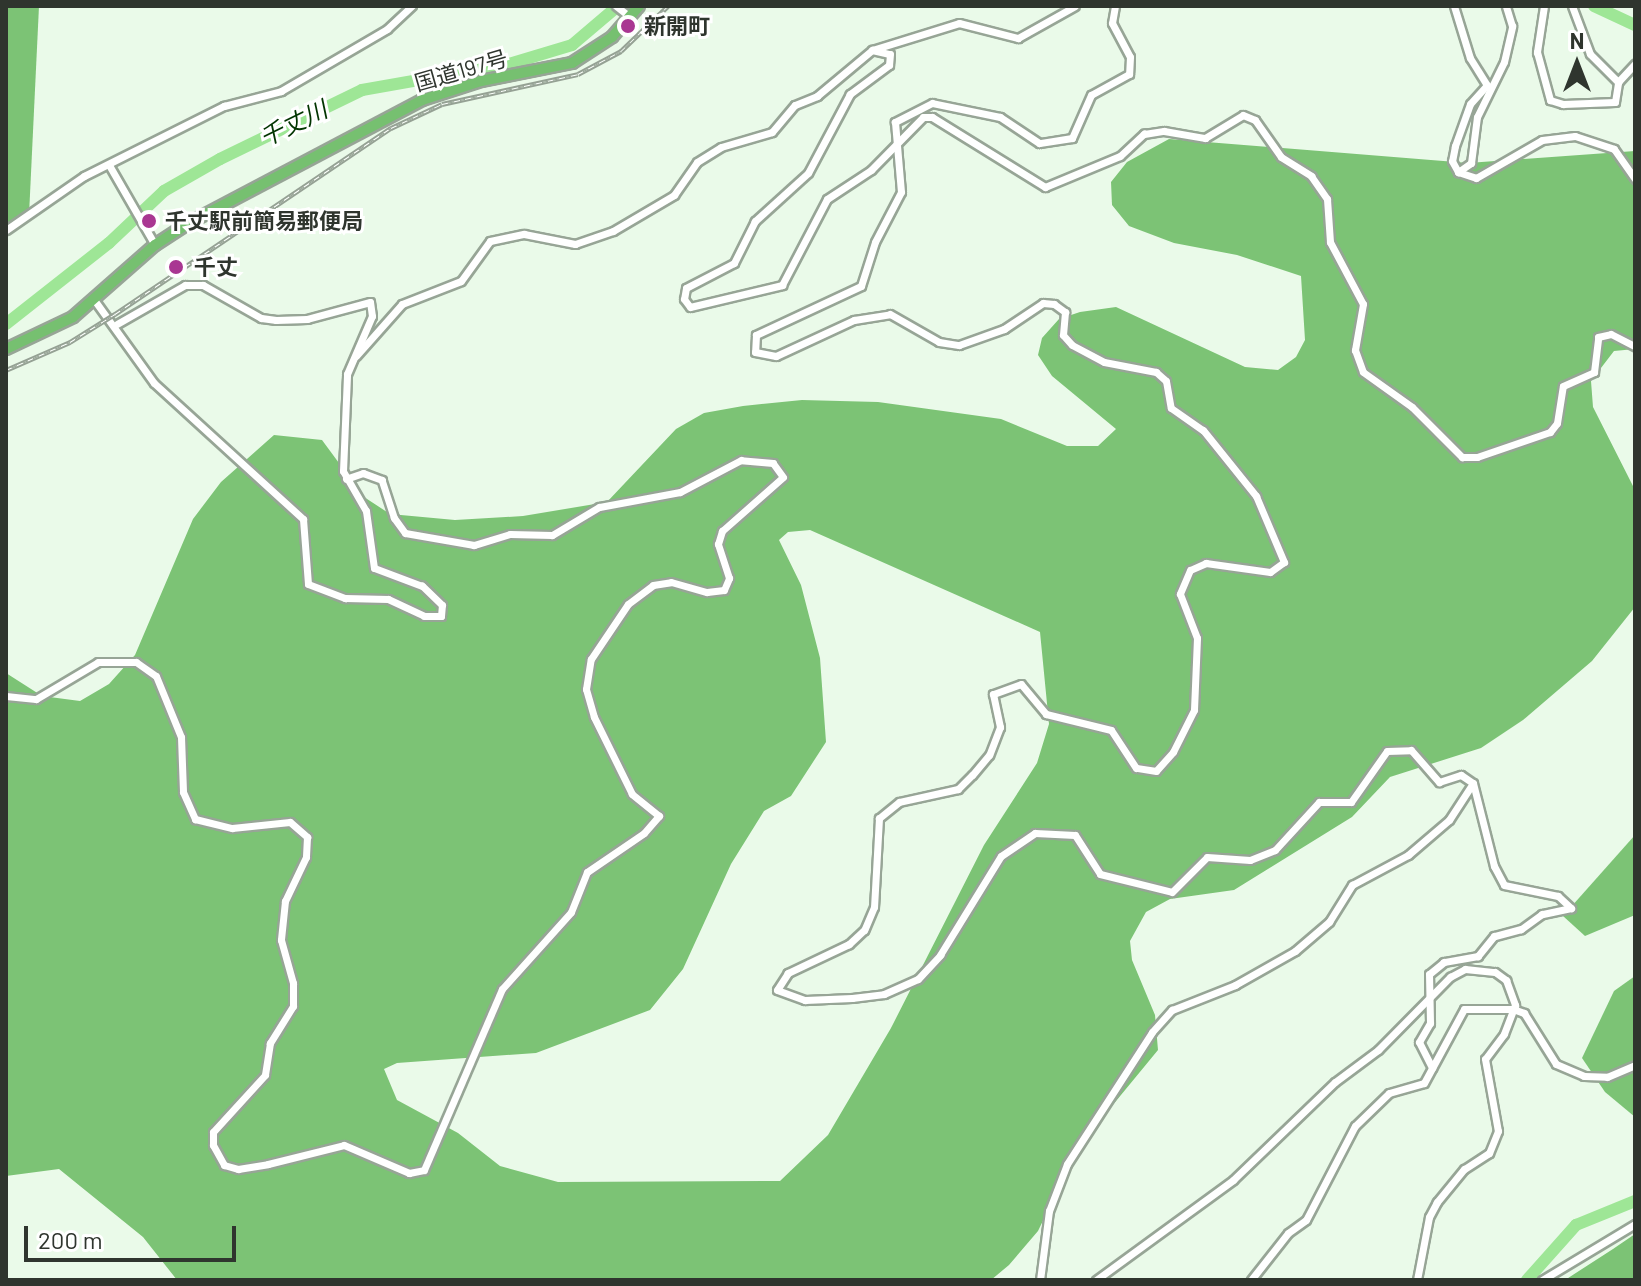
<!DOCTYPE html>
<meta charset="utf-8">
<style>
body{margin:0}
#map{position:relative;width:1641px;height:1286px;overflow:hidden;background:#eafae9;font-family:Barlow,"Noto Sans JP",sans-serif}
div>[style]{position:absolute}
.forest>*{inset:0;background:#7cc375}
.river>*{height:12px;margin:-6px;padding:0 6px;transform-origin:6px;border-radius:6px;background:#9ee696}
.roads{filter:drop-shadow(2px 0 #97a596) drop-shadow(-2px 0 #97a596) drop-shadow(0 2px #97a596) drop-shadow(0 -2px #97a596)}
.minor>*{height:7px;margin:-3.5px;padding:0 3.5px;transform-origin:3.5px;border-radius:3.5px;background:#fff}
.highway>*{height:10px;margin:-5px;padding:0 5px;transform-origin:5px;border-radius:5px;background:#76c070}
.rail>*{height:5px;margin-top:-2.5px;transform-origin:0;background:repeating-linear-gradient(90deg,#fff 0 6px,#95a194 0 12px);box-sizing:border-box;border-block:2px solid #95a194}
.dots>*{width:22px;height:22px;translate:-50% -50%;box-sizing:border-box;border:4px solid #fff;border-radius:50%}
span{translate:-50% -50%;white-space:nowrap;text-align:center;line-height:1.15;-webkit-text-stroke:6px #fff;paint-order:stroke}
.poi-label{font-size:22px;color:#2f352e;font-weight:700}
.left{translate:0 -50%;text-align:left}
.street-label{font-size:22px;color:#2f352e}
.water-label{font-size:24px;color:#023501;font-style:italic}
.frame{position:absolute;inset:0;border:8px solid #2f352e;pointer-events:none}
.north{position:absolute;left:1537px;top:24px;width:80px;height:80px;-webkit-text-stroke:6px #fff;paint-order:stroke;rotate:0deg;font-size:22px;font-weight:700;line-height:32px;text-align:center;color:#2f352e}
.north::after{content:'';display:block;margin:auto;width:28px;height:36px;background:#2f352e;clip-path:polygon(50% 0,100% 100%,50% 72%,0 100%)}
.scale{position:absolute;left:24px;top:1226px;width:212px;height:36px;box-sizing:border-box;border:4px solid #2f352e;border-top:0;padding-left:10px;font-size:24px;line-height:28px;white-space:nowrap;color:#2f352e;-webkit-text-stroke:6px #fff;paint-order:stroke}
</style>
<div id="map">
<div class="forest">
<div style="clip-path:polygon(6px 6px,39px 6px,29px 215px,6px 229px)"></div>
<div style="clip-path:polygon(evenodd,1169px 139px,1468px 163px,1635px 151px,1635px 349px,1614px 351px,1591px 381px,1593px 407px,1635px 490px,1635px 607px,1592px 661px,1523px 720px,1481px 748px,1390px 777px,1352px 817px,1234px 890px,1170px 899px,1146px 912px,1130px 941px,1132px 960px,1155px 1015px,1158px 1050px,1079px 1146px,1038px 1231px,1009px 1265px,991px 1280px,177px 1280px,143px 1237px,59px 1169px,6px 1176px,6px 673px,42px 696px,80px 701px,109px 684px,135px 655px,193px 519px,221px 482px,274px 435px,322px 440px,364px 497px,390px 514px,455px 520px,523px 516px,607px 502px,676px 429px,704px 413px,743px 406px,802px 400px,878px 402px,1001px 419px,1067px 446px,1098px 446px,1116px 429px,1052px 376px,1038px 355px,1042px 338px,1059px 319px,1080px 312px,1116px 307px,1245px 367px,1278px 370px,1296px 357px,1305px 340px,1301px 276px,1237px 255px,1174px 243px,1129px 226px,1112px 205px,1111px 182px,1127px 162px,1169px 139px,810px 530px,1040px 632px,1049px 724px,1037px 763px,984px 845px,891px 1028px,828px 1135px,780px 1181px,558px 1182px,500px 1166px,458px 1133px,397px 1100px,384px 1069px,397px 1063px,536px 1053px,650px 1010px,683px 969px,731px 864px,764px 811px,791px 796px,826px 742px,820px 658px,801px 585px,779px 540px,788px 532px,810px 530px)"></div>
<div style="clip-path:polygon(1635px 835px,1635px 915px,1585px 936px,1563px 916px)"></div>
<div style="clip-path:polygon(1635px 976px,1635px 1117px,1605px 1092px,1582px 1058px,1614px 991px)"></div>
<div style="clip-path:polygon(1635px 1234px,1635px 1280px,1565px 1280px,1613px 1249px)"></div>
</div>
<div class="river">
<div style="left:1594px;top:6px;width:45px;rotate:24.9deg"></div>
<div style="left:6px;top:324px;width:131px;rotate:-38.2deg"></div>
<div style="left:109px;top:243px;width:76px;rotate:-43.4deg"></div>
<div style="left:164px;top:191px;width:64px;rotate:-29.7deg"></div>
<div style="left:220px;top:159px;width:158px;rotate:-25.9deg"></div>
<div style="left:362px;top:90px;width:149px;rotate:-10deg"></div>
<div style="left:509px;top:64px;width:66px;rotate:-16.8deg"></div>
<div style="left:572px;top:45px;width:60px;rotate:-40.3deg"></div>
<div style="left:1527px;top:1280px;width:74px;rotate:-48.3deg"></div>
<div style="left:1576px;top:1225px;width:64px;rotate:-22.1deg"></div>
</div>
<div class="roads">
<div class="minor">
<div style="left:616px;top:6px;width:18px;rotate:38deg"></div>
<div style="left:1115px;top:6px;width:17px;rotate:100deg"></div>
<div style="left:1112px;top:23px;width:38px;rotate:62deg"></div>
<div style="left:1130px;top:57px;width:17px;rotate:93deg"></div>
<div style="left:1129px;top:74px;width:43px;rotate:151.1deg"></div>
<div style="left:1091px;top:95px;width:47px;rotate:113.8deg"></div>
<div style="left:1072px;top:138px;width:33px;rotate:171deg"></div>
<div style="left:1039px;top:143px;width:47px;rotate:-146.3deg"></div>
<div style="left:1000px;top:117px;width:69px;rotate:-168.4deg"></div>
<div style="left:932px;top:103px;width:42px;rotate:152.8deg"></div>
<div style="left:895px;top:122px;width:70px;rotate:85.1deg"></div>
<div style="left:901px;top:192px;width:56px;rotate:117.5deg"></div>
<div style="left:875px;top:242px;width:46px;rotate:107.7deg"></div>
<div style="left:861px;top:286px;width:116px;rotate:155deg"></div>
<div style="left:756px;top:335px;width:17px;rotate:93deg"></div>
<div style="left:755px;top:352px;width:21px;rotate:11deg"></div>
<div style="left:776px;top:356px;width:86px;rotate:-24.8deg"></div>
<div style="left:854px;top:320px;width:36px;rotate:-9deg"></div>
<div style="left:890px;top:314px;width:56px;rotate:29.7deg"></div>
<div style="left:939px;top:342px;width:20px;rotate:9deg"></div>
<div style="left:959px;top:345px;width:48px;rotate:-19.6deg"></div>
<div style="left:1004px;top:329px;width:47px;rotate:-33.7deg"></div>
<div style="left:1043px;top:303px;width:11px;rotate:5deg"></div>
<div style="left:1054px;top:304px;width:14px;rotate:36deg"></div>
<div style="left:1065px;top:312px;width:23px;rotate:95deg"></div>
<div style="left:1063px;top:335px;width:13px;rotate:48deg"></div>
<div style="left:1072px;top:345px;width:36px;rotate:28deg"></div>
<div style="left:1104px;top:362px;width:53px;rotate:10.9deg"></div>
<div style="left:1156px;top:372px;width:13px;rotate:42deg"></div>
<div style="left:1166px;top:381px;width:27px;rotate:80deg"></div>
<div style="left:1171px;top:408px;width:39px;rotate:35deg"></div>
<div style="left:1203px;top:430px;width:85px;rotate:51.2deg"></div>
<div style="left:1256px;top:496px;width:72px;rotate:67deg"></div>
<div style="left:1284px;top:562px;width:17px;rotate:144deg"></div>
<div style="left:1270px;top:572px;width:65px;rotate:-172deg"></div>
<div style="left:1206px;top:563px;width:17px;rotate:156deg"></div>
<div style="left:1190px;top:570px;width:26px;rotate:113deg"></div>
<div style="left:1180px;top:594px;width:47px;rotate:68.9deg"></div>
<div style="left:1197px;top:638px;width:72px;rotate:92.4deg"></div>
<div style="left:1194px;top:710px;width:47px;rotate:116.6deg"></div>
<div style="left:1173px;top:752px;width:25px;rotate:132deg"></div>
<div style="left:1156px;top:771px;width:20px;rotate:-171deg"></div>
<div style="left:1136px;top:768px;width:45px;rotate:-123.3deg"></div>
<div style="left:1111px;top:730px;width:67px;rotate:-166.2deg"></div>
<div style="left:1046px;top:714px;width:39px;rotate:-130deg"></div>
<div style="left:1021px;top:684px;width:30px;rotate:160deg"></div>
<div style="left:993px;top:694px;width:34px;rotate:78deg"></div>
<div style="left:1000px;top:727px;width:30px;rotate:111deg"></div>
<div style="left:989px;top:755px;width:26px;rotate:130deg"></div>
<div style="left:972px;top:775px;width:20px;rotate:135deg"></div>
<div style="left:958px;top:789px;width:60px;rotate:167.6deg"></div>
<div style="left:899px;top:802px;width:26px;rotate:141deg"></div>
<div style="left:879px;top:818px;width:89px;rotate:93.2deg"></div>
<div style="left:874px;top:907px;width:25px;rotate:113deg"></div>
<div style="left:864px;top:930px;width:21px;rotate:137deg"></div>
<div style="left:849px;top:944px;width:68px;rotate:154.6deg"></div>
<div style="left:788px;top:973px;width:20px;rotate:123deg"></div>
<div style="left:777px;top:990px;width:30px;rotate:20deg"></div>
<div style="left:805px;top:1000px;width:47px;rotate:-2.4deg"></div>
<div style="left:852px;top:998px;width:32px;rotate:-7deg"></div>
<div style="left:884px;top:994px;width:37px;rotate:-24deg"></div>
<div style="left:918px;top:979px;width:33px;rotate:-47deg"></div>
<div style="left:940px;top:955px;width:116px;rotate:-58.4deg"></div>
<div style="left:1001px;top:856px;width:41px;rotate:-34.1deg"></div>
<div style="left:1035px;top:833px;width:40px;rotate:2.9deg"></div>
<div style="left:1075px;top:835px;width:46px;rotate:57.3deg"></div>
<div style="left:1100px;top:874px;width:74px;rotate:14deg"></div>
<div style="left:1172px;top:892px;width:49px;rotate:-45deg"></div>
<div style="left:1207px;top:857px;width:43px;rotate:4deg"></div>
<div style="left:1250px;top:860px;width:27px;rotate:-22deg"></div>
<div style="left:1275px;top:850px;width:65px;rotate:-47.5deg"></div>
<div style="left:1319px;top:802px;width:32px"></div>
<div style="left:1351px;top:802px;width:62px;rotate:-54.8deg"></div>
<div style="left:1387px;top:751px;width:24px;rotate:-2deg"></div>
<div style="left:1411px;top:750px;width:43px;rotate:48.8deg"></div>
<div style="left:1439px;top:782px;width:23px;rotate:-18deg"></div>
<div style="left:1461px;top:775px;width:14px;rotate:34deg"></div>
<div style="left:1473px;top:783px;width:86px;rotate:75.8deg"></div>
<div style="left:1494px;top:866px;width:21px;rotate:62deg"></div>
<div style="left:1504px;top:885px;width:55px;rotate:11.5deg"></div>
<div style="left:1558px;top:896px;width:18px;rotate:43deg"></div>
<div style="left:1571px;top:908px;width:30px;rotate:168deg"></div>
<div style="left:1542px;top:914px;width:26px;rotate:144deg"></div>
<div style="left:1521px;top:929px;width:28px;rotate:165deg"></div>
<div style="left:1494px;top:936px;width:26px;rotate:129deg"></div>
<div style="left:1478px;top:956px;width:35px;rotate:170deg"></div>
<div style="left:1444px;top:962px;width:19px;rotate:141deg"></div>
<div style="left:1429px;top:974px;width:49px;rotate:88.8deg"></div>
<div style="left:1430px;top:1023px;width:22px;rotate:120deg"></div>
<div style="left:1419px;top:1042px;width:29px;rotate:63deg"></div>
<div style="left:1454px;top:6px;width:54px;rotate:72.9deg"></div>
<div style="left:1470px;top:58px;width:32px;rotate:58deg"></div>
<div style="left:1487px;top:85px;width:25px;rotate:132deg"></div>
<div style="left:1470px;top:104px;width:45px;rotate:109.7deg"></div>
<div style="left:1455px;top:146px;width:15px;rotate:101deg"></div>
<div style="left:1452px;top:161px;width:13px;rotate:61deg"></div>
<div style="left:1458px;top:172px;width:19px;rotate:18deg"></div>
<div style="left:1476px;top:178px;width:76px;rotate:-29.9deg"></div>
<div style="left:1542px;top:140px;width:33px;rotate:-7deg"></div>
<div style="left:1575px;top:136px;width:41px;rotate:18.4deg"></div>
<div style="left:1614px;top:149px;width:37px;rotate:55deg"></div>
<div style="left:1544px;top:6px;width:47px;rotate:98.7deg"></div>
<div style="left:1537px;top:52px;width:50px;rotate:74.8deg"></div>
<div style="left:1550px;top:100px;width:14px;rotate:17deg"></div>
<div style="left:1563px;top:104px;width:52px;rotate:-2.2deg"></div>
<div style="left:1615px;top:102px;width:20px;rotate:-81deg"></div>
<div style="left:1618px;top:82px;width:25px;rotate:-47deg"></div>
<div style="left:1572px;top:6px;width:51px;rotate:69.4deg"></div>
<div style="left:1590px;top:54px;width:40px;rotate:45deg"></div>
<div style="left:872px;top:50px;width:18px;rotate:13deg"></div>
<div style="left:890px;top:54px;width:11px;rotate:95deg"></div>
<div style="left:889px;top:65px;width:49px;rotate:143.4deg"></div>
<div style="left:850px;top:94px;width:89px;rotate:118deg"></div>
<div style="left:808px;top:173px;width:72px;rotate:137.8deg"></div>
<div style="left:755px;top:221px;width:47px;rotate:116.6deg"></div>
<div style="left:734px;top:263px;width:54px;rotate:152.5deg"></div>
<div style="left:686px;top:288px;width:11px;rotate:100deg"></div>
<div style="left:684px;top:299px;width:10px;rotate:53deg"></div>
<div style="left:690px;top:307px;width:95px;rotate:-13.4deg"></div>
<div style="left:782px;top:285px;width:97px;rotate:-62.4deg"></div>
<div style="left:827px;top:199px;width:53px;rotate:-33.4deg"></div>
<div style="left:871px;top:170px;width:74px;rotate:-45.5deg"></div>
<div style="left:923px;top:117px;width:9px"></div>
<div style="left:932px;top:117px;width:133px;rotate:31.8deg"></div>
<div style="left:1045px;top:187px;width:81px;rotate:-22.5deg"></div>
<div style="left:1120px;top:156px;width:33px;rotate:-43deg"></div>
<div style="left:1144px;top:134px;width:20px;rotate:-9deg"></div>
<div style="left:1164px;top:131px;width:42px;rotate:9.7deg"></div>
<div style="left:1205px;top:138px;width:44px;rotate:-31.2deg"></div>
<div style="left:1243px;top:115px;width:13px;rotate:23deg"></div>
<div style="left:1255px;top:120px;width:45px;rotate:54.9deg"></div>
<div style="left:1281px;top:157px;width:36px;rotate:32deg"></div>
<div style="left:1311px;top:176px;width:28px;rotate:55deg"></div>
<div style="left:1327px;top:199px;width:43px;rotate:86deg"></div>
<div style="left:1330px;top:242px;width:70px;rotate:62deg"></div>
<div style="left:1363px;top:304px;width:47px;rotate:99.9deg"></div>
<div style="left:1355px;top:350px;width:23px;rotate:70deg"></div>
<div style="left:1363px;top:372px;width:60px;rotate:35.5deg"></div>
<div style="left:1412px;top:407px;width:71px;rotate:45deg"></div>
<div style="left:1462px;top:457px;width:15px"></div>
<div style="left:1477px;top:457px;width:77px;rotate:-18.9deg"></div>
<div style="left:1550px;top:432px;width:11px;rotate:-52deg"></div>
<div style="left:1557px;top:423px;width:37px;rotate:-81deg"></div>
<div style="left:1563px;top:386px;width:34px;rotate:-24deg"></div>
<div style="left:1594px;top:372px;width:35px;rotate:-83deg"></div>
<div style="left:1598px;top:337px;width:13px;rotate:-13deg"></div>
<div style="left:1611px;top:334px;width:27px;rotate:27deg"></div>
<div style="left:109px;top:165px;width:92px;rotate:60.1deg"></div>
<div style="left:1458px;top:172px;width:16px;rotate:-35deg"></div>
<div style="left:1471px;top:163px;width:46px;rotate:-82.6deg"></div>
<div style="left:1477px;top:117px;width:61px;rotate:-63.9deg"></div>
<div style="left:1504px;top:62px;width:37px;rotate:-77deg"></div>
<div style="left:1512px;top:26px;width:21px;rotate:-107deg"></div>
<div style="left:6px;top:230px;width:95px;rotate:-34.7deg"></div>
<div style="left:84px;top:176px;width:157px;rotate:-26.6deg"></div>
<div style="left:224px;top:106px;width:59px;rotate:-14.7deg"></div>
<div style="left:281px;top:91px;width:123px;rotate:-30.3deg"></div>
<div style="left:387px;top:29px;width:34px;rotate:-43deg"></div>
<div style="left:95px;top:301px;width:101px;rotate:54.3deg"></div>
<div style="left:154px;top:383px;width:202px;rotate:42.4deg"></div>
<div style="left:303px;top:519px;width:65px;rotate:85.6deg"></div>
<div style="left:308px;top:584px;width:40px;rotate:21deg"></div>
<div style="left:345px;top:598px;width:43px;rotate:1.3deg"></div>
<div style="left:388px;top:599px;width:40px;rotate:25deg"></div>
<div style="left:424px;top:616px;width:17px"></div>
<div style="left:441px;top:616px;width:11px;rotate:-85deg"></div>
<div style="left:442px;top:605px;width:28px;rotate:-136deg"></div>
<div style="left:422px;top:586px;width:51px;rotate:-159.4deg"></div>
<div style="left:374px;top:568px;width:58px;rotate:-98deg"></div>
<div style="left:366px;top:511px;width:46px;rotate:-119.9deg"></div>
<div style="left:343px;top:471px;width:97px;rotate:-87.6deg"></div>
<div style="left:347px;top:374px;width:63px;rotate:-66.7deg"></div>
<div style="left:372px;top:316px;width:14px;rotate:-98deg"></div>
<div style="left:370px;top:302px;width:65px;rotate:164.9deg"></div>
<div style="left:307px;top:319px;width:31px;rotate:178deg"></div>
<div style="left:276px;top:320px;width:15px;rotate:-172deg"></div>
<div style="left:261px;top:318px;width:67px;rotate:-150.4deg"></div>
<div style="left:203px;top:285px;width:18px;rotate:180deg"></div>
<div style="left:185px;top:285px;width:78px;rotate:150.2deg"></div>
<div style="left:356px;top:356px;width:69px;rotate:-48.5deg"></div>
<div style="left:402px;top:304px;width:63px;rotate:-21.3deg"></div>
<div style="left:461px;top:281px;width:49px;rotate:-54.1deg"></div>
<div style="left:490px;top:241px;width:35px;rotate:-12deg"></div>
<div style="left:524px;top:234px;width:52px;rotate:11.1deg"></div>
<div style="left:575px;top:244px;width:40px;rotate:-18.9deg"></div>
<div style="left:613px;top:231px;width:71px;rotate:-30.5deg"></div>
<div style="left:674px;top:195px;width:40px;rotate:-55.1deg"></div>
<div style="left:697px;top:162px;width:28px;rotate:-32deg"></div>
<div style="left:721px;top:147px;width:53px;rotate:-16.4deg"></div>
<div style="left:772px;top:132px;width:35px;rotate:-50deg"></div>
<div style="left:795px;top:105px;width:24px;rotate:-22deg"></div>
<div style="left:817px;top:96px;width:72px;rotate:-39.9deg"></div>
<div style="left:872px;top:50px;width:91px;rotate:-17.2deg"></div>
<div style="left:959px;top:23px;width:61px;rotate:14.3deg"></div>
<div style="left:1018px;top:38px;width:65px;rotate:-29.3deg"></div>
<div style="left:6px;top:696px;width:30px;rotate:6deg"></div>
<div style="left:36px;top:699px;width:72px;rotate:-30.8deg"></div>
<div style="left:98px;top:662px;width:38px"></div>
<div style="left:136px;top:662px;width:24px;rotate:35deg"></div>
<div style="left:156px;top:676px;width:66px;rotate:67.7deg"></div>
<div style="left:181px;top:737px;width:55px;rotate:87.9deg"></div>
<div style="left:183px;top:792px;width:30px;rotate:66deg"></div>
<div style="left:195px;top:819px;width:38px;rotate:14deg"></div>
<div style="left:232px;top:828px;width:58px;rotate:-5.9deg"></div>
<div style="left:290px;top:822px;width:23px;rotate:41deg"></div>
<div style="left:307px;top:837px;width:20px;rotate:93deg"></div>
<div style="left:306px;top:857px;width:49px;rotate:115.5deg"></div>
<div style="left:285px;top:901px;width:39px;rotate:96deg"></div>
<div style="left:281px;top:940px;width:45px;rotate:74.4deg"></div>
<div style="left:293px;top:983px;width:23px;rotate:90deg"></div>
<div style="left:293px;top:1006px;width:44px;rotate:121.9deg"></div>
<div style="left:270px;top:1043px;width:32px;rotate:99deg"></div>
<div style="left:265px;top:1075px;width:77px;rotate:132.4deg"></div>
<div style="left:213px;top:1132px;width:13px;rotate:90deg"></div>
<div style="left:213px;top:1145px;width:23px;rotate:61deg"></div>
<div style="left:224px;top:1165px;width:15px;rotate:16deg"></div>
<div style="left:238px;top:1169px;width:30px;rotate:-9deg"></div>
<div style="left:268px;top:1164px;width:78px;rotate:-14deg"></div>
<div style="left:344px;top:1145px;width:71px;rotate:23.3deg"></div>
<div style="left:409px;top:1173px;width:15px;rotate:-11deg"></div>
<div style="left:424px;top:1170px;width:197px;rotate:-66.7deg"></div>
<div style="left:502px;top:989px;width:103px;rotate:-48.1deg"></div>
<div style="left:571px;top:912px;width:43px;rotate:-68.2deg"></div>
<div style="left:587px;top:872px;width:69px;rotate:-34.4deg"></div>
<div style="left:644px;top:833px;width:23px;rotate:-49deg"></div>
<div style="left:659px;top:816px;width:35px;rotate:-141deg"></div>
<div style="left:632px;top:794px;width:86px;rotate:-116.3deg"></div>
<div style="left:594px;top:717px;width:29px;rotate:-106deg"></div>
<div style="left:586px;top:689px;width:30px;rotate:-81deg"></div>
<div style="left:591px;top:659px;width:66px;rotate:-56.1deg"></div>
<div style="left:628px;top:604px;width:31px;rotate:-37deg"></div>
<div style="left:653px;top:585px;width:18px;rotate:-9deg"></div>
<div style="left:671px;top:582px;width:37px;rotate:16deg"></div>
<div style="left:707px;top:592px;width:17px;rotate:-7deg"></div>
<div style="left:724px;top:590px;width:13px;rotate:-67deg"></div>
<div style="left:729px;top:578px;width:36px;rotate:-108deg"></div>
<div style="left:718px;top:544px;width:14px;rotate:-73deg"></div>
<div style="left:722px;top:531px;width:81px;rotate:-41.5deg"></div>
<div style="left:783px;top:477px;width:17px;rotate:-126deg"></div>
<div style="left:773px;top:463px;width:32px;rotate:-175deg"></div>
<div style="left:741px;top:460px;width:69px;rotate:152.3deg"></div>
<div style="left:680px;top:492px;width:82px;rotate:169.5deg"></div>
<div style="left:599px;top:507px;width:55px;rotate:149.2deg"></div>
<div style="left:552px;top:535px;width:42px;rotate:-178.6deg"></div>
<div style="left:510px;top:534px;width:38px;rotate:163deg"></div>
<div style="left:474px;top:545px;width:70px;rotate:-170.1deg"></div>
<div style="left:405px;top:533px;width:19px;rotate:-126deg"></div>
<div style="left:394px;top:518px;width:40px;rotate:-108deg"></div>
<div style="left:382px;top:480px;width:20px;rotate:-160deg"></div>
<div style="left:363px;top:473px;width:18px;rotate:161deg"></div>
<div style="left:1040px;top:1280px;width:70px;rotate:-82.6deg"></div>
<div style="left:1049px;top:1211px;width:50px;rotate:-69deg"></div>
<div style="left:1067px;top:1164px;width:157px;rotate:-57.2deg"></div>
<div style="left:1152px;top:1032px;width:30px;rotate:-48deg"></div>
<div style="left:1172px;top:1010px;width:68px;rotate:-21.6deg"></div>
<div style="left:1235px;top:985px;width:69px;rotate:-29.5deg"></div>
<div style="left:1295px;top:951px;width:45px;rotate:-40.5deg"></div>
<div style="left:1329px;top:922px;width:44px;rotate:-58.1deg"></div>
<div style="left:1352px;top:885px;width:64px;rotate:-28.2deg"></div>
<div style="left:1408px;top:855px;width:54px;rotate:-40.5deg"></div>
<div style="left:1449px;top:820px;width:44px;rotate:-57deg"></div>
<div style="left:1096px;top:1280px;width:170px;rotate:-36.1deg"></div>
<div style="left:1233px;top:1180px;width:141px;rotate:-43.9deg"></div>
<div style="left:1335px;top:1082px;width:54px;rotate:-36.7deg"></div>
<div style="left:1378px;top:1050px;width:103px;rotate:-45.4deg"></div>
<div style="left:1450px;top:977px;width:17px;rotate:-28deg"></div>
<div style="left:1465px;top:969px;width:30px;rotate:6deg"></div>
<div style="left:1495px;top:972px;width:14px;rotate:36deg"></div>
<div style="left:1506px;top:980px;width:27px;rotate:70deg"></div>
<div style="left:1515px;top:1005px;width:31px;rotate:111deg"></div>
<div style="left:1504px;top:1034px;width:31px;rotate:127deg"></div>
<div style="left:1485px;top:1059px;width:73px;rotate:79.8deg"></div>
<div style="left:1498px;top:1131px;width:24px;rotate:112deg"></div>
<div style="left:1489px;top:1153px;width:30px;rotate:147deg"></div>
<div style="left:1464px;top:1169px;width:43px;rotate:129.3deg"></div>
<div style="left:1437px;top:1202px;width:17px;rotate:118deg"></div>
<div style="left:1429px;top:1217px;width:64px;rotate:100.8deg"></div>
<div style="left:1251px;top:1280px;width:60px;rotate:-51.8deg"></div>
<div style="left:1288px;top:1233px;width:22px;rotate:-36deg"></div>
<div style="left:1306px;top:1220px;width:106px;rotate:-62.5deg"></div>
<div style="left:1355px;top:1126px;width:47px;rotate:-44.1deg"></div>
<div style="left:1389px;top:1093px;width:36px;rotate:-16deg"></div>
<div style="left:1424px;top:1083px;width:84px;rotate:-61.6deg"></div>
<div style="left:1464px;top:1009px;width:49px"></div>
<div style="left:1513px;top:1009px;width:12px;rotate:20deg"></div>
<div style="left:1524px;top:1013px;width:60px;rotate:57.9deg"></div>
<div style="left:1556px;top:1064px;width:30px;rotate:23deg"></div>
<div style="left:1584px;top:1076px;width:23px;rotate:2deg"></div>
<div style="left:1607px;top:1077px;width:30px;rotate:-23deg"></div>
<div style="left:1542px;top:1280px;width:109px;rotate:-31.1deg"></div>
</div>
<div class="highway">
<div style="left:6px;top:349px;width:74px;rotate:-25.5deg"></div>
<div style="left:73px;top:317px;width:109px;rotate:-41.3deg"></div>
<div style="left:155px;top:245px;width:38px;rotate:-33deg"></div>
<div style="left:187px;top:224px;width:266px;rotate:-27.8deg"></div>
<div style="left:422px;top:100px;width:62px;rotate:-17.9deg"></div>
<div style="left:481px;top:81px;width:93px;rotate:-11.2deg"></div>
<div style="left:572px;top:63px;width:48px;rotate:-33deg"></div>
<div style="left:612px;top:37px;width:41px;rotate:-48.9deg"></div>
</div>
</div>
<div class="rail">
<div style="left:6px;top:370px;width:70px;rotate:-23.6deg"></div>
<div style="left:70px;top:342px;width:53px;rotate:-31.9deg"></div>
<div style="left:115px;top:314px;width:333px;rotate:-34deg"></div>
<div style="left:391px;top:128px;width:56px;rotate:-25.2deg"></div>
<div style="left:442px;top:104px;width:139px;rotate:-12.4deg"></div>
<div style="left:578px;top:74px;width:49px;rotate:-28.1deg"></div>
<div style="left:621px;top:51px;width:65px;rotate:-43.8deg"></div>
</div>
<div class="dots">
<div style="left:628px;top:26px;background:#a93792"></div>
<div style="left:149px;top:221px;background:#a93792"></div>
<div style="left:176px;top:267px;background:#a93792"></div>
</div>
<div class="poi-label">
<span class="left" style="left:644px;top:26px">新開町</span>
<span class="left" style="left:165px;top:221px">千丈駅前簡易郵便局</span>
<span class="left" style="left:194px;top:267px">千丈</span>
</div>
<div class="street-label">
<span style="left:461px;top:70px;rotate:-16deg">国道197号</span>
</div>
<div class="water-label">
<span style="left:293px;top:123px;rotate:-26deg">千丈川</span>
</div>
<div class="frame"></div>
<div class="north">N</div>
<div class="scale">200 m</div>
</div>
